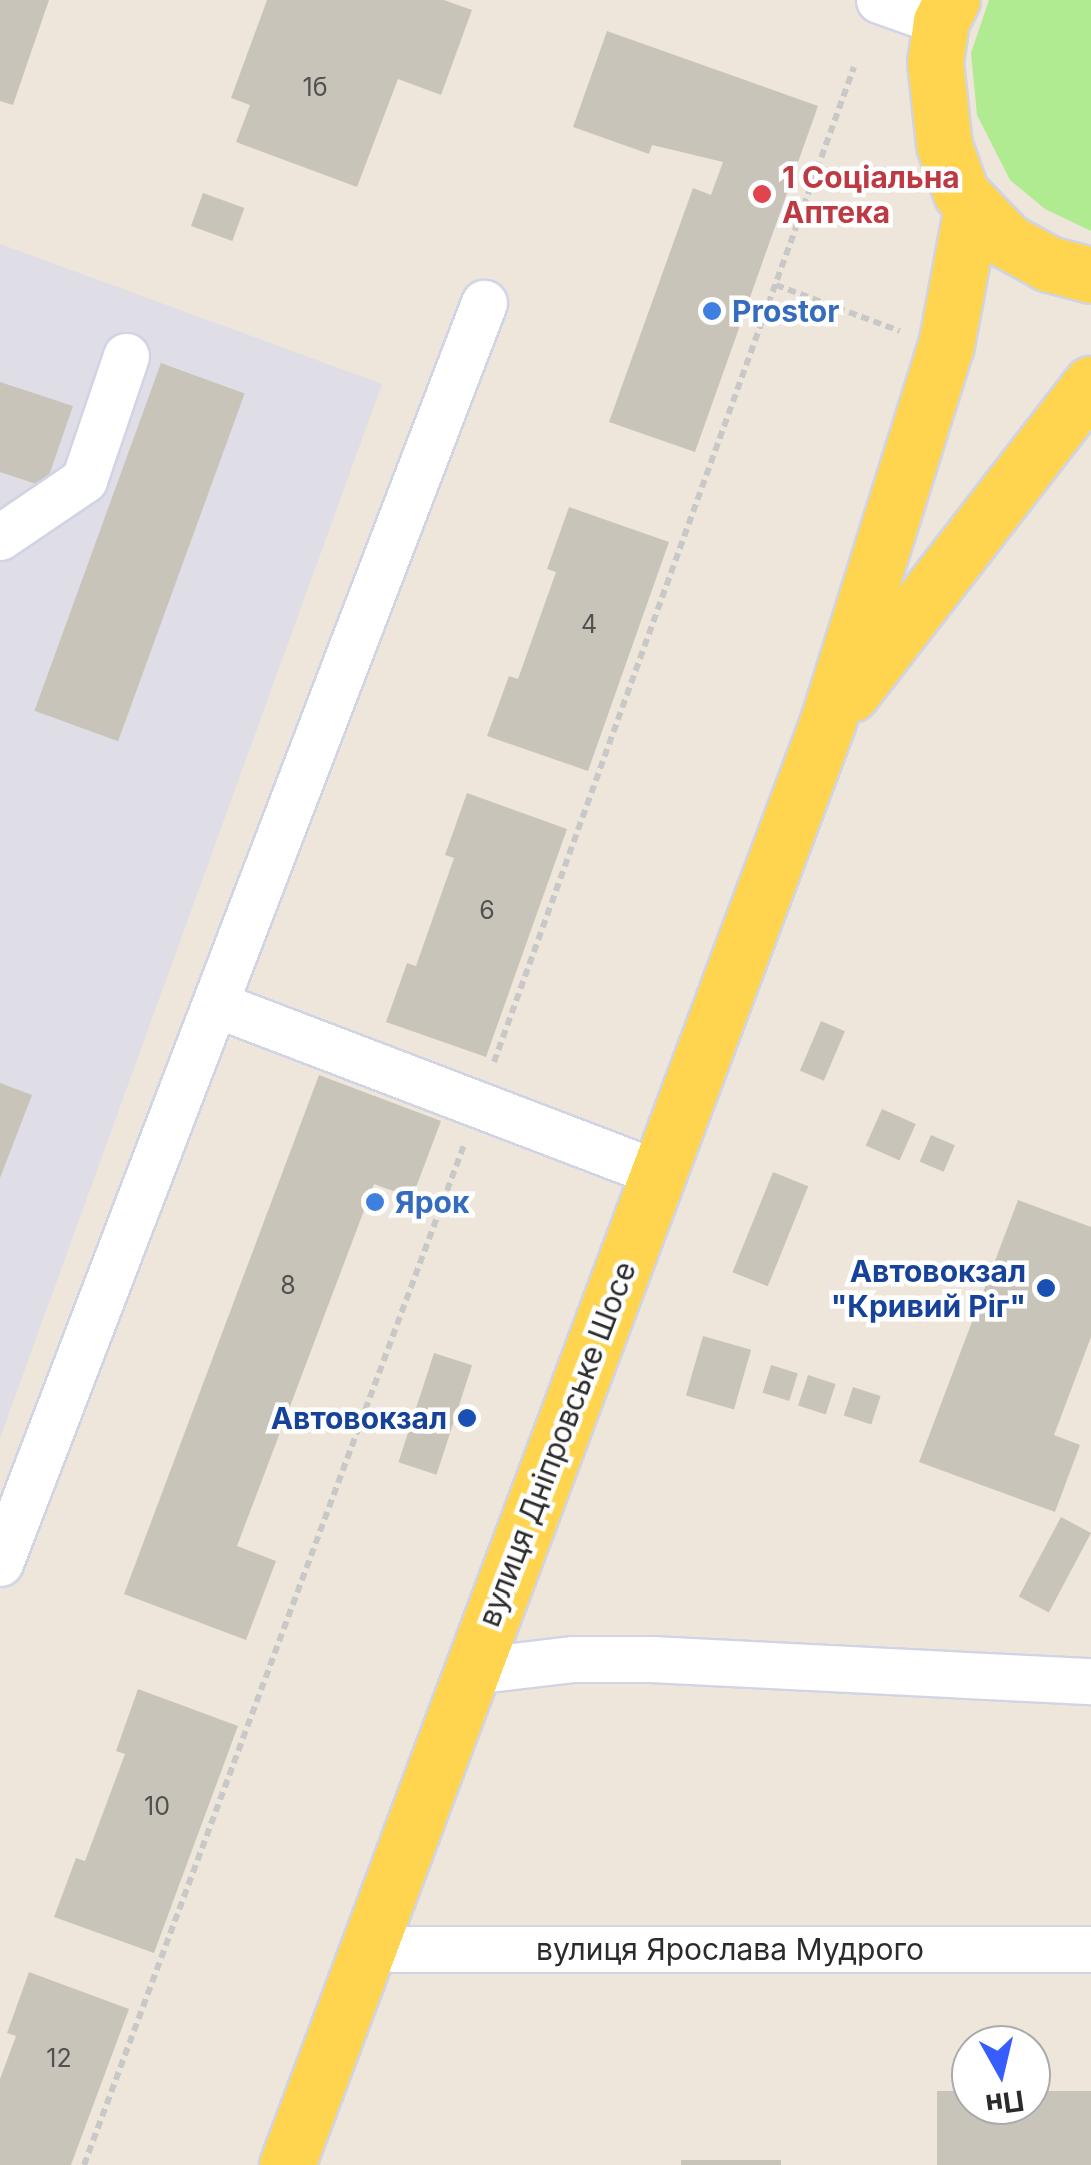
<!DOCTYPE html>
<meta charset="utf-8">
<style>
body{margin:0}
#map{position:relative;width:1091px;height:2165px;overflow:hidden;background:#eee6db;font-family:Inter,sans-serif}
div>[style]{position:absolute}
.industrial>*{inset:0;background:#dfdde6}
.green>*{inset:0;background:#b0eb91}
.building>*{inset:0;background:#c9c4ba;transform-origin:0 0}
.path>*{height:6px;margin-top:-3px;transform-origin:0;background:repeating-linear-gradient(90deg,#c8c8c8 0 8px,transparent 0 13px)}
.roads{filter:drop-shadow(2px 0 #d0d4e5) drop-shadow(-2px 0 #d0d4e5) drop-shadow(0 2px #d0d4e5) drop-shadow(0 -2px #d0d4e5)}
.minor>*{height:45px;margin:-22.5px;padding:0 22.5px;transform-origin:22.5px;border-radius:22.5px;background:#fff}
.major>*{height:55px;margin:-27.5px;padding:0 27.5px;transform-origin:27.5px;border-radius:27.5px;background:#ffd54f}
.dots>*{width:28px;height:28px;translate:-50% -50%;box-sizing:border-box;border:5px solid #fff;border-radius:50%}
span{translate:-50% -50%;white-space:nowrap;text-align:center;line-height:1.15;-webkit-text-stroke:9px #fff;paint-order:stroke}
.number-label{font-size:25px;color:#52514f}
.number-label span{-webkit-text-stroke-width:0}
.health-label{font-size:30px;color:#be3a42;font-weight:700}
.left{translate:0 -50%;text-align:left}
.shop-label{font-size:30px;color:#366cbe;font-weight:700}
.transit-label{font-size:30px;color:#164399;font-weight:700}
.right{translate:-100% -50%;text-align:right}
.street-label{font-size:30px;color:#2b2b2b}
.north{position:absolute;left:951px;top:2025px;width:100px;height:100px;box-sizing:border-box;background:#fff;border:2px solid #aaa;border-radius:50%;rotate:172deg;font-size:28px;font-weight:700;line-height:40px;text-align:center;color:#2b2b2b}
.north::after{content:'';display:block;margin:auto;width:35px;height:45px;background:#375dff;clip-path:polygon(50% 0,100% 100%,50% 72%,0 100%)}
</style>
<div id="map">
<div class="industrial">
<div style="clip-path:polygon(0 244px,382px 384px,0 1438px)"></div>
</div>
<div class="green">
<div style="clip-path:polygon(989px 0,1091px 0,1091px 231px,1045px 209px,1010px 180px,977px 115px,971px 53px)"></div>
</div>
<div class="building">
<div style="clip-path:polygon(0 0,49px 0,13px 105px,0 101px)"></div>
<div style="clip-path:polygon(267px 0,444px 0,472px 10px,441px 95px,398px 79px,357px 187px,236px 142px,250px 105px,231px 98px)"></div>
<div style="clip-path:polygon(607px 31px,818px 106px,695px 452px,609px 422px,693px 188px,711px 195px,723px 162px,652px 145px,649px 154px,573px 127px)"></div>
<div style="left:203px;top:193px;width:44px;height:35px;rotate:20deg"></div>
<div style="left:161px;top:363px;width:89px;height:370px;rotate:20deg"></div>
<div style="clip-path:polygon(0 382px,73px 406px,45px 487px,0 472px)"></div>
<div style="clip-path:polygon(569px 507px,669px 542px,588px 771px,487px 736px,509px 676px,518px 679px,556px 572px,547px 569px)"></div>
<div style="clip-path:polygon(467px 793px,567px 829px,486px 1057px,386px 1022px,407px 963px,416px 966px,454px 858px,445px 855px)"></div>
<div style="left:821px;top:1021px;width:26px;height:54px;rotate:23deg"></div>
<div style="clip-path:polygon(319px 1075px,441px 1121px,412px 1198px,374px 1184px,303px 1372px,237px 1546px,276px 1561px,246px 1640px,124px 1594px)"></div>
<div style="clip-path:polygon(0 1083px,32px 1095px,0 1178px)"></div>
<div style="left:882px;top:1109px;width:37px;height:40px;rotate:24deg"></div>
<div style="left:931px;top:1135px;width:26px;height:29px;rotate:23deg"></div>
<div style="left:773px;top:1172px;width:38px;height:108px;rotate:22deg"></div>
<div style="clip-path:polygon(1018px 1200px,1091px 1227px,1091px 1337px,1054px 1435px,1080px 1445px,1055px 1512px,919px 1462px)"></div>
<div style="left:703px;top:1336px;width:50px;height:62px;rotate:16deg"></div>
<div style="left:434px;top:1353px;width:40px;height:115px;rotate:18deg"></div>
<div style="left:771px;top:1365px;width:28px;height:29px;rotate:17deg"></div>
<div style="left:808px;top:1375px;width:29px;height:32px;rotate:18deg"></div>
<div style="left:853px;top:1387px;width:29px;height:30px;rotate:18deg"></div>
<div style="left:1061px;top:1517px;width:34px;height:90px;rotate:28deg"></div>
<div style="clip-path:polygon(138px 1689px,238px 1726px,154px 1953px,54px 1917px,76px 1858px,85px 1861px,125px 1754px,116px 1751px)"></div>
<div style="clip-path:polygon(29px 1972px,129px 2009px,71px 2165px,0 2165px,0 2079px,16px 2036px,7px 2033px)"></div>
<div style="clip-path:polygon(937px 2091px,971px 2091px,971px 2105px,1031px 2105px,1031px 2091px,1091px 2091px,1091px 2165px,937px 2165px)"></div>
<div style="left:681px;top:2160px;width:100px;height:5px"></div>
</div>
<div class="path">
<div style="left:776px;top:285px;width:132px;rotate:20.4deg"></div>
<div style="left:494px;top:1062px;width:1058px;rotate:-70.11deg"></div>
<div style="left:84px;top:2165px;width:1088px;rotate:-69.57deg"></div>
</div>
<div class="roads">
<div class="minor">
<div style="left:879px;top:0;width:66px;rotate:19.5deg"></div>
<div style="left:0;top:537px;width:102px;rotate:-34.2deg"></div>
<div style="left:84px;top:480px;width:131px;rotate:-71.3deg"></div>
<div style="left:215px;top:1004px;width:474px;rotate:20.9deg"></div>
<div style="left:0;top:1563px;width:1350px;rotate:-68.99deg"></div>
<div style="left:472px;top:1671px;width:102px;rotate:-6.8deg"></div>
<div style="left:573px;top:1659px;width:78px"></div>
<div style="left:651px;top:1659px;width:441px;rotate:2.9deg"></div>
<div style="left:370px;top:1949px;width:721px"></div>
</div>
<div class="major">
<div style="left:952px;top:0;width:25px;rotate:117deg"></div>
<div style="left:941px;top:22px;width:40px;rotate:98.5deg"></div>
<div style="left:935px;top:62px;width:83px;rotate:83.8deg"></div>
<div style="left:944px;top:145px;width:51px;rotate:70.5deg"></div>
<div style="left:961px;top:193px;width:66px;rotate:46.2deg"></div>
<div style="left:1007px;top:241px;width:48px;rotate:28.7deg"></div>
<div style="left:1049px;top:264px;width:43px;rotate:14.7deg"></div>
<div style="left:851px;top:694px;width:392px;rotate:-52.3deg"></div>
<div style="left:287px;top:2165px;width:1539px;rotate:-69.46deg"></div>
<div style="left:827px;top:724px;width:397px;rotate:-72.6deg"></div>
<div style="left:946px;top:345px;width:136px;rotate:-79.4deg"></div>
</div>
</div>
<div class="dots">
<div style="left:762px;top:194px;background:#e0444e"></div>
<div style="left:712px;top:311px;background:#3f7fe0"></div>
<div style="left:375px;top:1202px;background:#3f7fe0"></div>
<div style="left:1046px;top:1288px;background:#1a4fb4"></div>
<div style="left:467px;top:1418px;background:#1a4fb4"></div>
</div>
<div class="number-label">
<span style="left:315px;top:87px">1б</span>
<span style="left:589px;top:624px">4</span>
<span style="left:487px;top:910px">6</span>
<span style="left:288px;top:1285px">8</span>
<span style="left:157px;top:1806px">10</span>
<span style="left:59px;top:2058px">12</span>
</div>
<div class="health-label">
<span class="left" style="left:782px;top:194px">1 Соціальна<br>Аптека</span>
</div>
<div class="shop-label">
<span class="left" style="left:732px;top:311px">Prostor</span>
<span class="left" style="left:395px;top:1202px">Ярок</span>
</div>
<div class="transit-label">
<span class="right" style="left:1026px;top:1288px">Автовокзал<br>"Кривий Ріг"</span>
<span class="right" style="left:447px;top:1418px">Автовокзал</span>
</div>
<div class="street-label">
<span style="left:557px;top:1444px;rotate:-69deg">вулиця Дніпровське Шосе</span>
<span style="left:730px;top:1949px">вулиця Ярослава Мудрого</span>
</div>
<div class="north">Пн</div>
</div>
